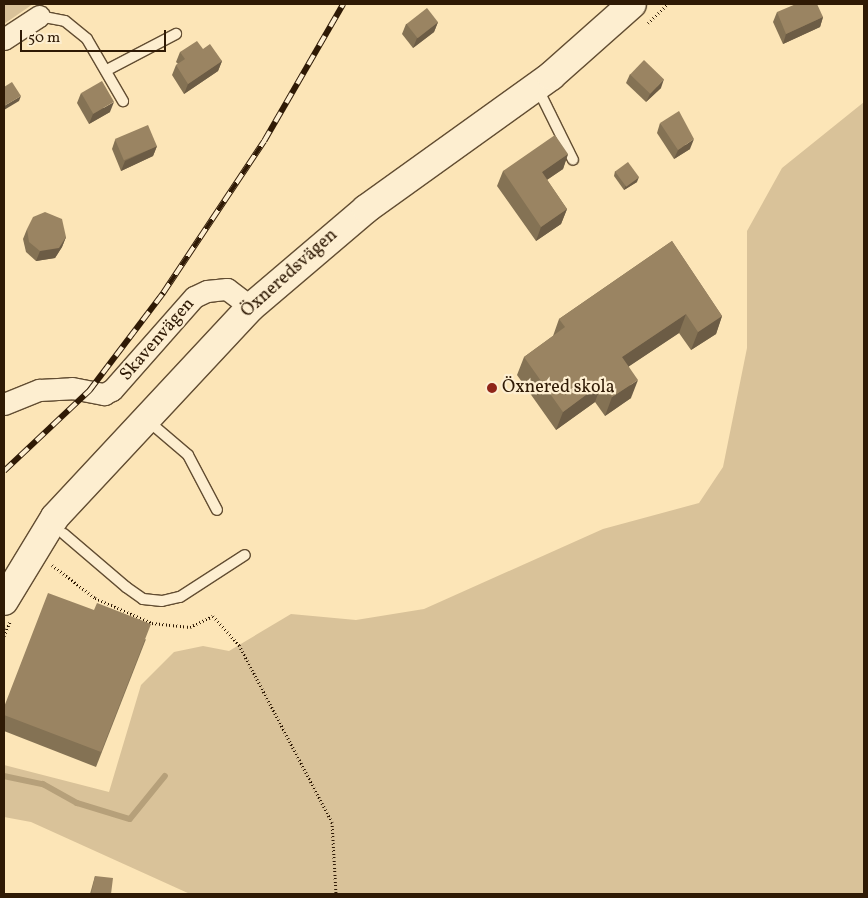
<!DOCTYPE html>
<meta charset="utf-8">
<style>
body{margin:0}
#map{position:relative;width:868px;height:898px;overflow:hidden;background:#fce5b7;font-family:Vollkorn,serif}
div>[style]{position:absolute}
.green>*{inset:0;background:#d9c299}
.stream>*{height:5.5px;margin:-2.75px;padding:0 2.75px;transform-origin:2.75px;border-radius:2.75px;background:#b6a07a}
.path>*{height:3px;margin-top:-1.5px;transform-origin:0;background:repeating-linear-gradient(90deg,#2f1a05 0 1px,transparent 0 3.5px)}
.roads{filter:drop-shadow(1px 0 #624d32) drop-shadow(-1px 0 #624d32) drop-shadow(0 1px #624d32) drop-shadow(0 -1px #624d32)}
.lane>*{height:10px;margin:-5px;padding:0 5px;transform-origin:5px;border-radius:5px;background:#fdeed0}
.street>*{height:21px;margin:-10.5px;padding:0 10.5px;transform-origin:10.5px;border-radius:10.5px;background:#fdeed0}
.secondary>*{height:28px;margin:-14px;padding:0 14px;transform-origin:14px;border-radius:14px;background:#fdeed0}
.rail>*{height:5.5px;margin-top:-2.75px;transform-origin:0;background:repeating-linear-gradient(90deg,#fdeed0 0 11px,#2f1a05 0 22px);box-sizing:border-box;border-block:1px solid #2f1a05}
.wall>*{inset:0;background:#847254}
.shaded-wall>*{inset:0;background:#6c5c45}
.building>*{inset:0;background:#9a8462;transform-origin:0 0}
.dots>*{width:14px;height:14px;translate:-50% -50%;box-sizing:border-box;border:2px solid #fdeed0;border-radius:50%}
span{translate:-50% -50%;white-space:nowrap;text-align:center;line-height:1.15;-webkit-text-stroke:4.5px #fdeed0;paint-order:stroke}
.street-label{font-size:18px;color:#2f1a05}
.poi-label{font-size:18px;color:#2f1a05}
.left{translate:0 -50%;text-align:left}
.frame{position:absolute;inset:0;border:5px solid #2f1a05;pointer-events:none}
.scale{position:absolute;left:20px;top:30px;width:146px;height:22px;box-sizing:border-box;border:2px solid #2f1a05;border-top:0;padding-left:6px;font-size:15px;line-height:18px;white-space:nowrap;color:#2f1a05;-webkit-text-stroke:4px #fdeed0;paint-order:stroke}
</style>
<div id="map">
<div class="green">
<div style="clip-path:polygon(4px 4px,33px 4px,4px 24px)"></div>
<div style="clip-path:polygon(864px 102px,864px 894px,190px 894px,31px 822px,4px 817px,4px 765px,109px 792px,141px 685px,174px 652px,203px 646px,229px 651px,291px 614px,356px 620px,424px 609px,603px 529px,699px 503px,723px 467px,747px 348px,747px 231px,782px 168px)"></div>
</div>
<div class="stream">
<div style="left:4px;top:776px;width:40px;rotate:12deg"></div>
<div style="left:43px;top:784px;width:39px;rotate:29deg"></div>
<div style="left:77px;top:803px;width:55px;rotate:16.8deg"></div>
<div style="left:130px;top:819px;width:55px;rotate:-50.9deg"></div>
</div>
<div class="path">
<div style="left:648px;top:23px;width:28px;rotate:-44deg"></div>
<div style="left:52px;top:565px;width:54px;rotate:37.5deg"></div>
<div style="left:95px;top:598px;width:62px;rotate:23.7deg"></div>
<div style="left:152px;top:623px;width:38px;rotate:6deg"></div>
<div style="left:190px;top:627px;width:25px;rotate:-26deg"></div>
<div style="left:213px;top:616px;width:39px;rotate:48deg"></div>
<div style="left:239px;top:645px;width:200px;rotate:62.3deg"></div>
<div style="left:332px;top:822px;width:72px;rotate:86.8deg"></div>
<div style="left:4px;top:636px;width:15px;rotate:-67deg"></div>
</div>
<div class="roads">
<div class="lane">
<div style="left:39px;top:16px;width:26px;rotate:11deg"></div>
<div style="left:65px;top:21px;width:28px;rotate:39deg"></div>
<div style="left:87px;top:39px;width:72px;rotate:59.9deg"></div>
<div style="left:107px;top:70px;width:78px;rotate:-27.6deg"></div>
<div style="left:537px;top:87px;width:81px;rotate:63.7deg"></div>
<div style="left:147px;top:420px;width:54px;rotate:40.5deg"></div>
<div style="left:188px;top:455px;width:62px;rotate:62.2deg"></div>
<div style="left:64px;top:534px;width:82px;rotate:40.5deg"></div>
<div style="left:126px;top:587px;width:21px;rotate:35deg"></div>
<div style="left:143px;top:599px;width:19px;rotate:6deg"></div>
<div style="left:162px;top:601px;width:18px;rotate:-13deg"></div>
<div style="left:180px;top:597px;width:77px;rotate:-32.9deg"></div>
</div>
<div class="street">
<div style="left:4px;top:39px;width:42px;rotate:-33.3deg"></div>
<div style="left:4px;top:404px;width:38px;rotate:-22deg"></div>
<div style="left:39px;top:390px;width:33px;rotate:-3deg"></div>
<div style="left:72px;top:388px;width:33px;rotate:11deg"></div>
<div style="left:104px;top:394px;width:9px;rotate:-27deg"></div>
<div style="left:112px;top:390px;width:124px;rotate:-48.6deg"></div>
<div style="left:194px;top:297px;width:14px;rotate:-25deg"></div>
<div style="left:207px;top:291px;width:20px;rotate:-6deg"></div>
<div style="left:227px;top:289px;width:30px;rotate:37deg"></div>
</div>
<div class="secondary">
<div style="left:4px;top:601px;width:98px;rotate:-58.7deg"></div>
<div style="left:55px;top:517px;width:287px;rotate:-47deg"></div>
<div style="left:251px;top:307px;width:151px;rotate:-40.4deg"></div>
<div style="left:366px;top:209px;width:228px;rotate:-35.7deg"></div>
<div style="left:551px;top:76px;width:108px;rotate:-41.6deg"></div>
</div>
</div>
<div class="rail">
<div style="left:4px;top:471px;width:117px;rotate:-43.3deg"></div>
<div style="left:89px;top:391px;width:123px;rotate:-52.9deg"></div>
<div style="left:163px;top:293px;width:182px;rotate:-56.4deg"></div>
<div style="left:264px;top:141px;width:158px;rotate:-60deg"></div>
</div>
<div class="wall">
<div style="clip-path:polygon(777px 12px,823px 17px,820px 27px,783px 44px,773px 22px)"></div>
<div style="clip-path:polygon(438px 22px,434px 32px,413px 48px,402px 34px,406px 24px)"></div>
<div style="clip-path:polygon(203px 49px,222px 61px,218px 71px,184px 94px,172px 75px,176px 65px,178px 64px,176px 62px,180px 52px)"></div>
<div style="clip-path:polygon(630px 74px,661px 88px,646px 102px,626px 83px)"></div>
<div style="clip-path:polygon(81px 93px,110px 112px,89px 124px,77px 103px)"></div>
<div style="clip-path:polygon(660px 123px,690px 149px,674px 159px,657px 133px)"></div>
<div style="clip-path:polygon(115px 140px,157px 146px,153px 156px,121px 171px,112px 149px)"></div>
<div style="clip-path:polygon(568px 154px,563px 169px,547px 180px,567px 209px,561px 224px,536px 241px,497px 186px,503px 171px)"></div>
<div style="clip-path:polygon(615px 171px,637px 182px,624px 190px,614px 176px)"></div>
<div style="clip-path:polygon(27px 229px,66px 237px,62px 247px,55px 258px,36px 261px,26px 252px,23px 239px)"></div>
<div style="clip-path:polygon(672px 241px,722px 316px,716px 334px,691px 350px,679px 333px,629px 366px,631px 398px,605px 416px,595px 402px,556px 430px,517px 375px,524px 357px,553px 336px,559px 319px)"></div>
<div style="clip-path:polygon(146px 639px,96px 767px,4px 731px,4px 707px)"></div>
<div style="clip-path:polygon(95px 876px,111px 894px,90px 894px)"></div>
</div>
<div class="shaded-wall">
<div style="clip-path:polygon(823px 17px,820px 27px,783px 44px,786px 34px)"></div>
<div style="clip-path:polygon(438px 22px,434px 32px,413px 48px,417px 38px)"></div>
<div style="clip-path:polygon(222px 61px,218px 71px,184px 94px,188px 84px)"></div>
<div style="clip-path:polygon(664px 79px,661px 88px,646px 102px,650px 94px)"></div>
<div style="clip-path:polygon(21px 96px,19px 101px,4px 110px,4px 106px)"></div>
<div style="clip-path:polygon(114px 102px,110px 112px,89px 124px,93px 114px)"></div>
<div style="clip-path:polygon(694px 139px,690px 149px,674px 159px,678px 150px)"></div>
<div style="clip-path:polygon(157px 146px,153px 156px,121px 171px,125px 161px)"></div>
<div style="clip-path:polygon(568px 154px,563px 169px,536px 187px,542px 172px)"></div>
<div style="clip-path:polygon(639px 177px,637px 182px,624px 190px,626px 185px)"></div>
<div style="clip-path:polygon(567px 209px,561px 224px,536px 241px,541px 227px)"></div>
<div style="clip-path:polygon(66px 237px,62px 247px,55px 258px,36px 261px,40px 251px)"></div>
<div style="clip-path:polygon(686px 314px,679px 333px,616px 375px,622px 357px)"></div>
<div style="clip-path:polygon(722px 316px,716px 334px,691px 350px,698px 332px)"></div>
<div style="clip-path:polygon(638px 380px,631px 398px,605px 416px,612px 397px)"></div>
<div style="clip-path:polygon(602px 383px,595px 402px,556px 430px,563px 412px)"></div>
</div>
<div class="building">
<div style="clip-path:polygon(796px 4px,817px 4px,823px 17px,786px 34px,777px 12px)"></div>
<div style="left:427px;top:8px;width:18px;height:26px;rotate:52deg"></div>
<div style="clip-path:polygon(197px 41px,203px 49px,210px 44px,222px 61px,188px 84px,176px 65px,185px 59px,180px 52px)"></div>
<div style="left:644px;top:60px;width:28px;height:20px;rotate:44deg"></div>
<div style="left:102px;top:81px;width:24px;height:24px;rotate:60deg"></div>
<div style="clip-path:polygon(12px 82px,21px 96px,4px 106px,4px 87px)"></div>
<div style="clip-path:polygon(679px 111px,694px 139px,678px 150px,660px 123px)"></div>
<div style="left:148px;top:125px;width:23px;height:36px;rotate:67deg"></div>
<div style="clip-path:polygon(555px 135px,568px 154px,542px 172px,567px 209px,541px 227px,503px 171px)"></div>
<div style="left:628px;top:162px;width:19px;height:16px;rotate:54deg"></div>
<div style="clip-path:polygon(45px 212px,62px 219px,66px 237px,59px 248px,40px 251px,29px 242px,27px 229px,33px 217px)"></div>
<div style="clip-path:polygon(672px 241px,722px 316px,698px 332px,686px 314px,622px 357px,638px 380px,612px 397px,602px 383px,563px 412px,524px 357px,565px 327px,559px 319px)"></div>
<div style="clip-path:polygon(48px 593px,94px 610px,97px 603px,151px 624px,101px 752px,4px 715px,4px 707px)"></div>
<div style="clip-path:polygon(95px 876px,113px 878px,111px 894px,91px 894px)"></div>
</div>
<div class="dots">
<div style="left:492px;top:388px;background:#8f2418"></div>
</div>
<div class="street-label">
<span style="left:290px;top:274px;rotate:-42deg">Öxneredsvägen</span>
<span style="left:158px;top:340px;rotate:-49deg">Skavenvägen</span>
</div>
<div class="poi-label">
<span class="left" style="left:502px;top:388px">Öxnered skola</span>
</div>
<div class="frame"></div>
<div class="scale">50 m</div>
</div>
